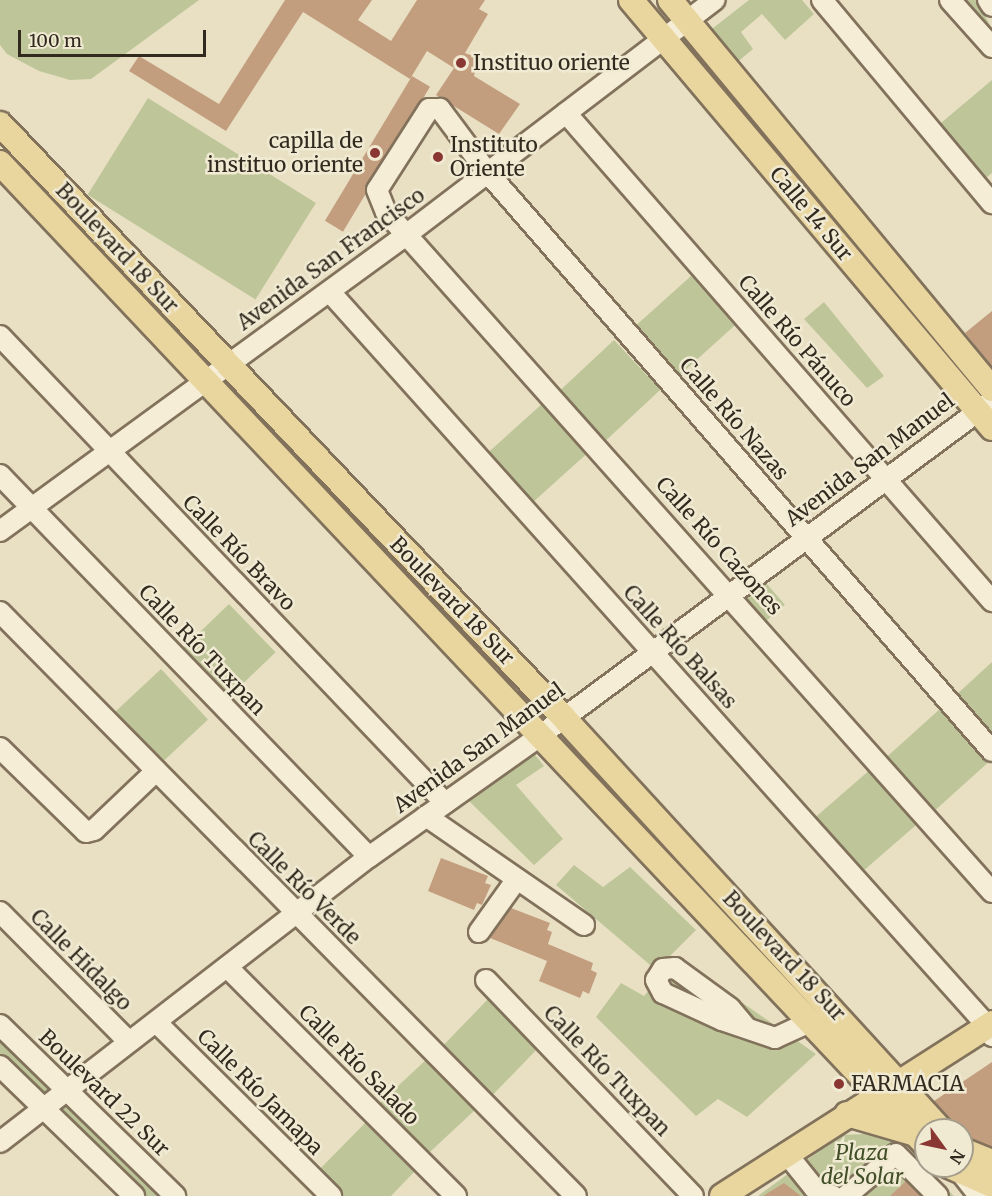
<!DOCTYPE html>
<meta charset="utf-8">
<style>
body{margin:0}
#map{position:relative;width:992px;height:1196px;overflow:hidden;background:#e9e0c4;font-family:Merriweather,serif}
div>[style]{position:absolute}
.green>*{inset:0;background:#bec699;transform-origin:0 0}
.building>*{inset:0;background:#c39e7e;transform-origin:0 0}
.roads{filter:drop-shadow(2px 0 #82725c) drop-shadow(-2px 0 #82725c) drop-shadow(0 2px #82725c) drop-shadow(0 -2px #82725c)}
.minor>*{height:20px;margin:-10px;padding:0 10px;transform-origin:10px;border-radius:10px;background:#f5edd6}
.major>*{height:24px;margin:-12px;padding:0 12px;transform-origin:12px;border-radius:12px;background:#e9d69f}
.dots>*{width:16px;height:16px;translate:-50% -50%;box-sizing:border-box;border:3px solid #f1ead3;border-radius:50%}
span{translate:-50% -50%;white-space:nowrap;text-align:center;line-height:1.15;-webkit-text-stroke:5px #f1ead3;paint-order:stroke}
.poi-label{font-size:21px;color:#332a1f}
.left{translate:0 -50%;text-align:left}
.right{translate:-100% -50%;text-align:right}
.street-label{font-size:21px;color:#332a1f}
.park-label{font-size:21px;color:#424e27;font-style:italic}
.north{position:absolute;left:914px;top:1118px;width:60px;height:60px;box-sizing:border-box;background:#f1ead3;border:2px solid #a59d8b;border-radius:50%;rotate:123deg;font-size:16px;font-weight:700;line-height:24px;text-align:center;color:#332a1f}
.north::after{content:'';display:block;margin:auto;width:21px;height:27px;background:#8a3733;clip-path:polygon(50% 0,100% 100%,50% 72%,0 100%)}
.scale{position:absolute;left:18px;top:30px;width:188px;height:27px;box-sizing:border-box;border:3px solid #332a1f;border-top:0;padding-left:8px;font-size:18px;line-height:21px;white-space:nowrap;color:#332a1f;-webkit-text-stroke:4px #f1ead3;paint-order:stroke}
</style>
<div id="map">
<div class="green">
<div style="clip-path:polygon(0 0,199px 0,91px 79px,70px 80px,39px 71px,7px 54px,0 45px)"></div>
<div style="clip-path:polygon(749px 0,802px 0,814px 14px,785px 40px,762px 14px,741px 32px,753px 49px,735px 64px,708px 32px)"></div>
<div style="clip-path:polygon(965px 0,978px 0,992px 30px)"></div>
<div style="clip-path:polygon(686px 42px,737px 99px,988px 392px,979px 399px,683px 45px)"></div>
<div style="clip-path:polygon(992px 80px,992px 173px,980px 183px,935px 128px)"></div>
<div style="left:148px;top:98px;width:198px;height:114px;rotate:32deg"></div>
<div style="left:691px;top:276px;width:66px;height:79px;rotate:48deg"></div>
<div style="clip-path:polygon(824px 302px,884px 376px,867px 388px,804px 319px)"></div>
<div style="left:614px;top:340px;width:68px;height:79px;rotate:47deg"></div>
<div style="left:543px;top:403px;width:67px;height:78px;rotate:48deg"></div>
<div style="left:760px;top:576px;width:38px;height:34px;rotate:49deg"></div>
<div style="left:229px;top:604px;width:67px;height:66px;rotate:46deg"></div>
<div style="clip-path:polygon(992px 662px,992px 735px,956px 695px)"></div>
<div style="left:161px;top:669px;width:69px;height:68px;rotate:47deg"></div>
<div style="left:941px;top:708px;width:72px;height:72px;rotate:48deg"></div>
<div style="clip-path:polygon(532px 751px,544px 766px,516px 785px,563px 839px,534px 865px,466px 798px)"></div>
<div style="left:872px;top:768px;width:72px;height:77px;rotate:49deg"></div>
<div style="clip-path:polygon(574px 865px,603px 887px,630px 867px,696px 930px,656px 970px,556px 885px)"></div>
<div style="clip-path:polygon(677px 957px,816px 1054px,747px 1117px,718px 1099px,696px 1116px,596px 1017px,621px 983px,644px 996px)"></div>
<div style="left:490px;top:997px;width:70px;height:74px;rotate:44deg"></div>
<div style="clip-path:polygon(0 1025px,175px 1196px,134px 1196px,0 1066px)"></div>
<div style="left:428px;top:1058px;width:70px;height:70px;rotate:47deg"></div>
<div style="clip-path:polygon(368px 1120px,417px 1169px,391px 1196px,337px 1196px,315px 1174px)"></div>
<div style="clip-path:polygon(865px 1134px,900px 1144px,954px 1196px,758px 1196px,841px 1135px)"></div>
</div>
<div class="building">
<div style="clip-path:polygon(285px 0,372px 0,358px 20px,391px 41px,417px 0,485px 0,479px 9px,488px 14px,465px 53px,478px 58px,474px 76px,520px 104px,499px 134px,436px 95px,454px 68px,427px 51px,410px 79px,303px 12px,226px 131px,129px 71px,139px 56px,219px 104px)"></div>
<div style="left:412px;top:76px;width:21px;height:169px;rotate:31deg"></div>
<div style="clip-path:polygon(992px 311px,992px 367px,965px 333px)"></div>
<div style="clip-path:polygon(441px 858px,488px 876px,485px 883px,491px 885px,482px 905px,477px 903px,474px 910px,428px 891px)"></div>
<div style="clip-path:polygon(511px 908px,550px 923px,547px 930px,552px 932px,548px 944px,593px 963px,591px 970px,597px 973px,589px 994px,583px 991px,580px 998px,539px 981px,547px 961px,490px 938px)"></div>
<div style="clip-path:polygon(992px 1062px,992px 1147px,962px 1136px,962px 1130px,955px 1130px,934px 1101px)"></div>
<div style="clip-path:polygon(906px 1181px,921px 1196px,890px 1196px)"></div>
<div style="clip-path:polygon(784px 1183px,801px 1196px,763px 1196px)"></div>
</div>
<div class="roads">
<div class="minor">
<div style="left:822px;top:0;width:265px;rotate:50.1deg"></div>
<div style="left:950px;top:0;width:63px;rotate:48.2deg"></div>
<div style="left:988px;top:0;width:7px;rotate:56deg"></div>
<div style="left:566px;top:113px;width:648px;rotate:48.88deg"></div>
<div style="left:330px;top:292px;width:977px;rotate:48.15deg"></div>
<div style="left:982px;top:1020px;width:19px;rotate:58deg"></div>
<div style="left:0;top:336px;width:645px;rotate:46.38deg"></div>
<div style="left:0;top:475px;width:531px;rotate:45.99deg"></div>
<div style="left:0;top:531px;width:502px;rotate:-36.09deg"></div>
<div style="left:406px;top:235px;width:388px;rotate:-37.3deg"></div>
<div style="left:0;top:612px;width:820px;rotate:45.4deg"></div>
<div style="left:0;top:748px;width:120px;rotate:44.3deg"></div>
<div style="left:86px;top:832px;width:8px;rotate:-14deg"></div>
<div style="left:94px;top:830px;width:86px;rotate:-43.6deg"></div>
<div style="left:992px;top:751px;width:768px;rotate:-131.09deg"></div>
<div style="left:487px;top:172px;width:79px;rotate:-126.7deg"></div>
<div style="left:440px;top:109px;width:11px;rotate:180deg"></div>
<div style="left:429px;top:109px;width:96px;rotate:122.7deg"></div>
<div style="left:377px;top:190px;width:24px;rotate:68deg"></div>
<div style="left:386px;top:212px;width:911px;rotate:48.29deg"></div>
<div style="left:426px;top:816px;width:192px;rotate:34.6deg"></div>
<div style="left:0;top:912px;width:183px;rotate:45.2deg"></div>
<div style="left:479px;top:932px;width:65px;rotate:-54.4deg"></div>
<div style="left:227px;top:967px;width:324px;rotate:45deg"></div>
<div style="left:486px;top:980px;width:299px;rotate:46.2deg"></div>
<div style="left:156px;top:1022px;width:247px;rotate:44.8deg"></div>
<div style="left:0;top:1025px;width:245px;rotate:44.3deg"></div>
<div style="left:745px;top:1026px;width:23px;rotate:-130deg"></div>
<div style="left:730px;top:1008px;width:68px;rotate:-144deg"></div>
<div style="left:675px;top:968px;width:12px;rotate:175deg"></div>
<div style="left:663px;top:969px;width:13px;rotate:122deg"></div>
<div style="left:656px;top:980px;width:15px;rotate:62deg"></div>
<div style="left:663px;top:993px;width:65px;rotate:24.6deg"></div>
<div style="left:722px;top:1020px;width:56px;rotate:18.8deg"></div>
<div style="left:775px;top:1038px;width:41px;rotate:-24.7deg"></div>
<div style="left:0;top:1066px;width:187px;rotate:44.1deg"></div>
<div style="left:0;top:1142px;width:466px;rotate:-37.7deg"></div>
<div style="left:369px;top:857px;width:211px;rotate:-35.3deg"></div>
<div style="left:541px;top:735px;width:561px;rotate:-36.52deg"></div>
<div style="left:786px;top:1153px;width:45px;rotate:51.3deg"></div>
<div style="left:814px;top:1188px;width:21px;rotate:23deg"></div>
<div style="left:962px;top:1174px;width:28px;rotate:52deg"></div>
<div style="left:846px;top:1196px;width:65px;rotate:-40deg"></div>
<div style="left:896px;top:1154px;width:59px;rotate:45deg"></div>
</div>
<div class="major">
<div style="left:631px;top:0;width:560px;rotate:49.85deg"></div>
<div style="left:670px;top:0;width:505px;rotate:50.38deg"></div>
<div style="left:0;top:124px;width:819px;rotate:46.48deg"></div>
<div style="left:564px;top:718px;width:558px;rotate:47.54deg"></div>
<div style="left:0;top:163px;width:1350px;rotate:46.68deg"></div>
<div style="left:847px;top:1114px;width:69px;rotate:16.1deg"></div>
<div style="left:962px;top:1150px;width:32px;rotate:22deg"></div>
<div style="left:949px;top:1166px;width:47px;rotate:23.8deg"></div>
<div style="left:722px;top:1196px;width:321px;rotate:-32.6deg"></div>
</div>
</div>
<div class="dots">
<div style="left:461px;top:63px;background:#8a3733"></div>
<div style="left:375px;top:153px;background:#8a3733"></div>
<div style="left:438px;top:157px;background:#8a3733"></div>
<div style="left:839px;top:1084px;background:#8a3733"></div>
</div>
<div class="poi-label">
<span class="left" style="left:473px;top:63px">Instituo oriente</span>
<span class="right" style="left:363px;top:153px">capilla de<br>instituo oriente</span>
<span class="left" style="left:450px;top:157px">Instituto<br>Oriente</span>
<span class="left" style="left:851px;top:1084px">FARMACIA</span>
</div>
<div class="street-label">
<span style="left:811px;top:214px;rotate:50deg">Calle 14 Sur</span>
<span style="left:117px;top:248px;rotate:47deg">Boulevard 18 Sur</span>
<span style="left:331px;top:259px;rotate:-36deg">Avenida San Francisco</span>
<span style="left:797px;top:341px;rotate:49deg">Calle Río Pánuco</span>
<span style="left:734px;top:419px;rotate:49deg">Calle Río Nazas</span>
<span style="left:870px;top:460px;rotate:-37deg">Avenida San Manuel</span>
<span style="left:719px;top:546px;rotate:48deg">Calle Río Cazones</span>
<span style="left:239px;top:553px;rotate:46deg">Calle Río Bravo</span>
<span style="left:452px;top:601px;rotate:46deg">Boulevard 18 Sur</span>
<span style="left:680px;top:647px;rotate:48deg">Calle Río Balsas</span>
<span style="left:202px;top:650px;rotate:46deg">Calle Río Tuxpan</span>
<span style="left:479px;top:748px;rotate:-36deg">Avenida San Manuel</span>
<span style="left:304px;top:888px;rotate:45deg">Calle Río Verde</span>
<span style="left:784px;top:956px;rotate:47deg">Boulevard 18 Sur</span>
<span style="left:81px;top:960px;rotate:45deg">Calle Hidalgo</span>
<span style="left:359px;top:1065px;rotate:45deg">Calle Río Salado</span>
<span style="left:607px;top:1071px;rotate:46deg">Calle Río Tuxpan</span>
<span style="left:260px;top:1092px;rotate:45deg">Calle Río Jamapa</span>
<span style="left:104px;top:1093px;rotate:44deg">Boulevard 22 Sur</span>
</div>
<div class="park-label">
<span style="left:862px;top:1165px">Plaza<br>del Solar</span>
</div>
<div class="north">N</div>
<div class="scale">100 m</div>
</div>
